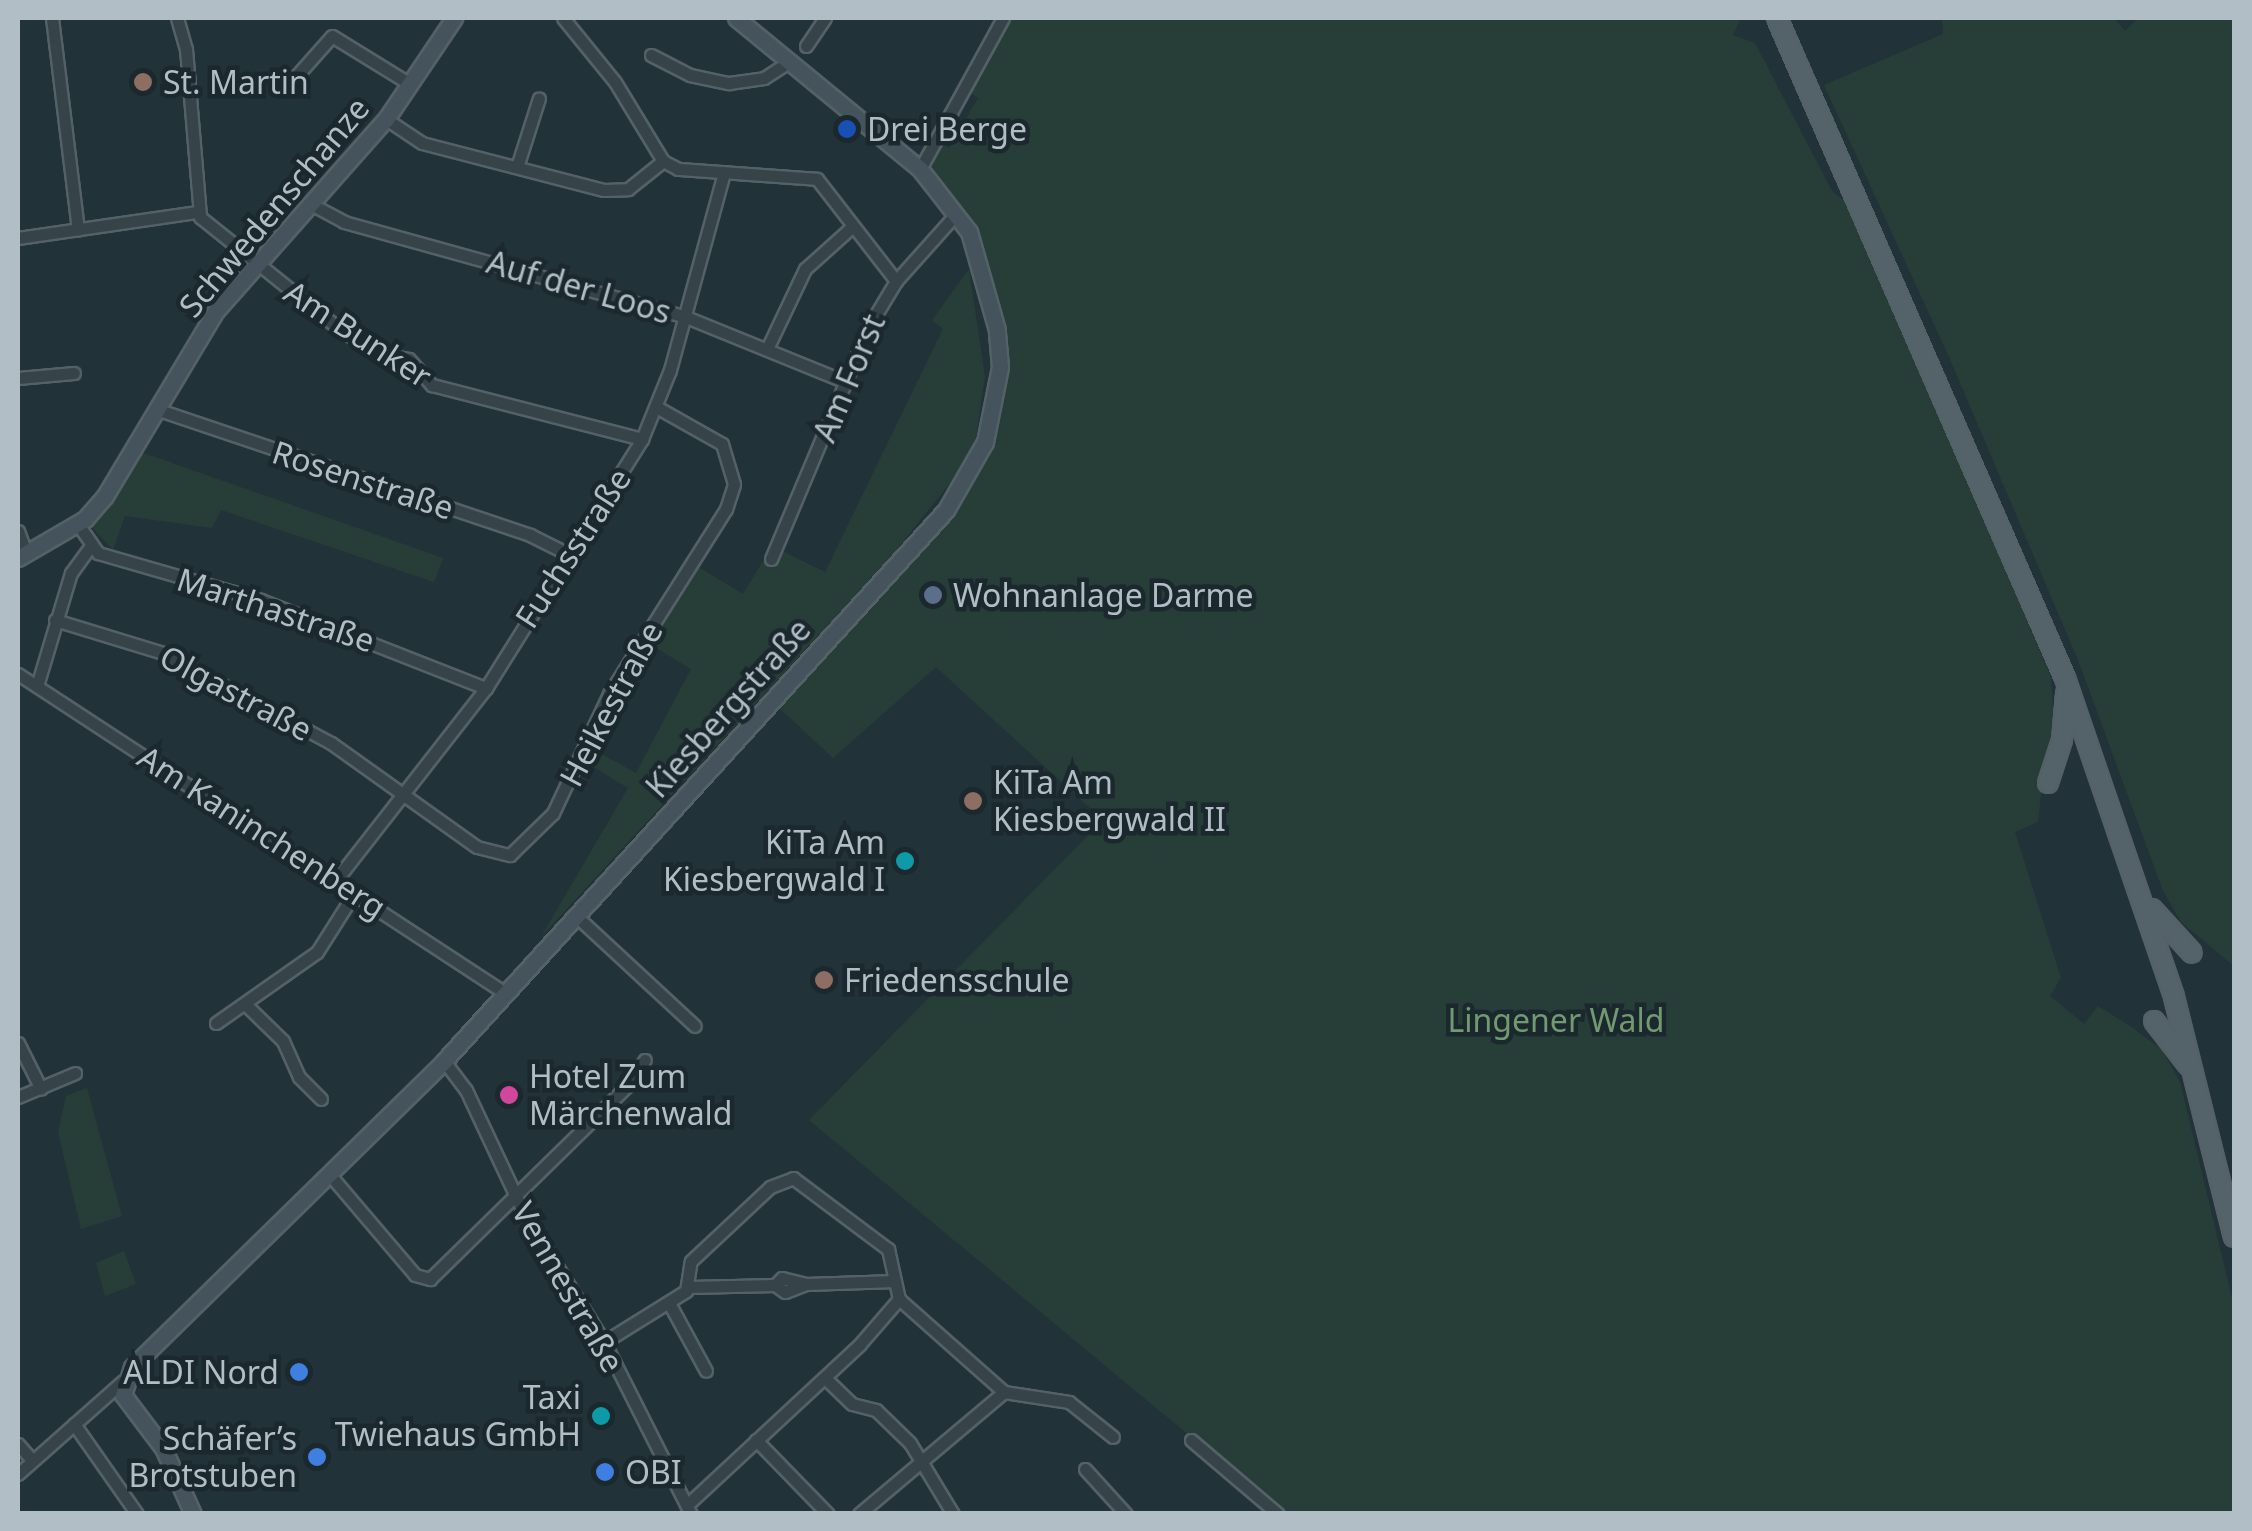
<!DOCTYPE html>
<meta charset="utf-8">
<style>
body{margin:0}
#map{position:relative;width:2252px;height:1531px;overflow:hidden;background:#223239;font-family:"Noto Sans",sans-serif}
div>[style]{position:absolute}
.green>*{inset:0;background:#273e38}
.roads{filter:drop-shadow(2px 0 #546167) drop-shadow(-2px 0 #546167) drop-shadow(0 2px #546167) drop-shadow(0 -2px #546167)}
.street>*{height:11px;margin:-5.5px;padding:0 5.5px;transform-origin:5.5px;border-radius:5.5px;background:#364349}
.secondary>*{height:15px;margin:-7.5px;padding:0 7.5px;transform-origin:7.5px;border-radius:7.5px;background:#44535c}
.primary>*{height:18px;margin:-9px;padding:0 9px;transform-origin:9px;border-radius:9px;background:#546369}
.dots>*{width:28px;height:28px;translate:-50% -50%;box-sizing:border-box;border:5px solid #1b282e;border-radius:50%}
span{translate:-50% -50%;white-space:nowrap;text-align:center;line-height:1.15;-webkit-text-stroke:9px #1b282e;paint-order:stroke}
.poi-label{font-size:32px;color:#b1bec5}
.left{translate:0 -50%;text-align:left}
.right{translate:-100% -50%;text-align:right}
.street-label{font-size:32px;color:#b1bec5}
.park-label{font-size:32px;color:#729a70}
.frame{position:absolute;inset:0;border:20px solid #b1bec5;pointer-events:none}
</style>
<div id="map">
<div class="green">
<div style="clip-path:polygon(1005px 18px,1741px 18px,1733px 35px,1755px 43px,1832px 191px,1857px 211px,2051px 678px,2055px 738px,2043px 775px,2038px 822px,2015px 832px,2061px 978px,2050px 996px,2084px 1024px,2098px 1006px,2133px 1028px,2162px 1050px,2180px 1082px,2234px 1306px,2234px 1513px,1283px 1513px,809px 1120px,1103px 820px,936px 667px,833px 758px,777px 706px,952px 513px,990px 443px,1000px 367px,972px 231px,932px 167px,940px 142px,949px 148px,978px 98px,970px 93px)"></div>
<div style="clip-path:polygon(1942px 18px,2114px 18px,2125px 31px,2139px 18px,2234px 18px,2234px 966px,2181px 922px,2163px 891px,2078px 660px,1949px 357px,1824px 85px,1943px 34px)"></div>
<div style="clip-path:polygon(969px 269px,985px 377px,976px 437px,959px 472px,894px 553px,541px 937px,628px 788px,587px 763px,594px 750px,636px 773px,691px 669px,645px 641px,693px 564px,743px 594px,772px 546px,825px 572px,943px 329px,932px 320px)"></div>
<div style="clip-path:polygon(135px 450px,443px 558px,434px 582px,221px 510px,212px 528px,125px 516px,113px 550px,88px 523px)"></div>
<div style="clip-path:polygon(87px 1088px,122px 1216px,81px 1229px,58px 1132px,66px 1096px)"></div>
<div style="clip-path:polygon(124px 1251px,136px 1284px,105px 1296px,96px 1263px)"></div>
</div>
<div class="roads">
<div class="street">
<div style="left:52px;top:18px;width:213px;rotate:83deg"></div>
<div style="left:177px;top:18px;width:32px;rotate:74deg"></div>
<div style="left:186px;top:49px;width:169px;rotate:85.2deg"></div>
<div style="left:200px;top:217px;width:182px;rotate:38.8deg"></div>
<div style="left:342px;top:331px;width:45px;rotate:30.5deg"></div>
<div style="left:381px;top:354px;width:28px;rotate:10deg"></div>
<div style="left:409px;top:359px;width:35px;rotate:49deg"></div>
<div style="left:432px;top:385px;width:217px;rotate:14.4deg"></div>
<div style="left:563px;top:18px;width:82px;rotate:50.9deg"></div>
<div style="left:615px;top:82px;width:92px;rotate:58.7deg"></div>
<div style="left:663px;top:161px;width:17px;rotate:28deg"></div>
<div style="left:678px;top:169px;width:139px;rotate:4.1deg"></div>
<div style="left:817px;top:179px;width:129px;rotate:52.2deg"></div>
<div style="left:806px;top:46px;width:34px;rotate:-56deg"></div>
<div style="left:651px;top:55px;width:44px;rotate:27.1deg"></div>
<div style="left:690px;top:75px;width:40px;rotate:12deg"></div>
<div style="left:729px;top:83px;width:35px;rotate:-8deg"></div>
<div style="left:764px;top:78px;width:31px;rotate:-33deg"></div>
<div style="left:284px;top:90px;width:72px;rotate:-48.4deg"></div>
<div style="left:332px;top:36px;width:92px;rotate:31.6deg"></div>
<div style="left:386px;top:119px;width:43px;rotate:33.7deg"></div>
<div style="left:422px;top:143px;width:188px;rotate:14.5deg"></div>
<div style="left:604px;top:190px;width:24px;rotate:-2deg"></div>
<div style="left:628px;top:189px;width:45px;rotate:-38.7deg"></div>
<div style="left:517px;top:167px;width:72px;rotate:-72.3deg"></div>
<div style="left:920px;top:169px;width:172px;rotate:-61.2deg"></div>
<div style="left:309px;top:203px;width:40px;rotate:28deg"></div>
<div style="left:344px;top:222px;width:355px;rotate:15.5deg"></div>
<div style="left:686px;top:317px;width:173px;rotate:22.1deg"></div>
<div style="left:18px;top:238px;width:181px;rotate:-8.3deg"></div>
<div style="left:767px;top:349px;width:89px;rotate:-64.6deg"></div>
<div style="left:805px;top:269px;width:64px;rotate:-41.9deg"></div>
<div style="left:18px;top:378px;width:56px;rotate:-5.1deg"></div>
<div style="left:156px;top:409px;width:395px;rotate:18.6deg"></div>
<div style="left:530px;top:535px;width:42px;rotate:26.6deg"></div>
<div style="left:77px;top:523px;width:37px;rotate:55deg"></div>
<div style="left:98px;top:553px;width:170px;rotate:16.1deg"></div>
<div style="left:261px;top:600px;width:242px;rotate:21.4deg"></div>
<div style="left:18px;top:531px;width:23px;rotate:70deg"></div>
<div style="left:771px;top:559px;width:253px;rotate:-67.2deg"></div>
<div style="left:869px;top:326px;width:52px;rotate:-59deg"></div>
<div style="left:896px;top:281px;width:90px;rotate:-48.2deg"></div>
<div style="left:55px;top:620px;width:113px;rotate:17deg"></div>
<div style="left:163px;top:653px;width:191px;rotate:28.2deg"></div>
<div style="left:331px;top:743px;width:179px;rotate:35.5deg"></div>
<div style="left:477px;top:847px;width:34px;rotate:14deg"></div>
<div style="left:510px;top:855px;width:60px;rotate:-44.3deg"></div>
<div style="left:553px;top:813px;width:132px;rotate:-64.8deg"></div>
<div style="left:609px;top:694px;width:219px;rotate:-57.7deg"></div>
<div style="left:726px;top:509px;width:26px;rotate:-72deg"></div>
<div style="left:734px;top:484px;width:42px;rotate:-106.7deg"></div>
<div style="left:722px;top:444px;width:73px;rotate:-150.6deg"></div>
<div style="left:18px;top:674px;width:582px;rotate:33.23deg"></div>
<div style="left:37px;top:686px;width:118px;rotate:-73.3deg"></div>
<div style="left:71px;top:573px;width:32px;rotate:-54deg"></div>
<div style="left:336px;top:880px;width:244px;rotate:-52deg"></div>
<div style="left:486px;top:688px;width:294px;rotate:-57.9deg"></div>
<div style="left:642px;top:439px;width:74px;rotate:-67.9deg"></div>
<div style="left:670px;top:370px;width:205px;rotate:-74.7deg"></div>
<div style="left:575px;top:915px;width:163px;rotate:42.8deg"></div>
<div style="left:245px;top:1004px;width:53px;rotate:44.2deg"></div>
<div style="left:283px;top:1041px;width:39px;rotate:66deg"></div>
<div style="left:299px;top:1077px;width:31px;rotate:45deg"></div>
<div style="left:216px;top:1023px;width:123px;rotate:-35.1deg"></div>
<div style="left:317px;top:952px;width:71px;rotate:-57.7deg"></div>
<div style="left:18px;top:1043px;width:51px;rotate:63.4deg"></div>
<div style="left:444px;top:1061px;width:36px;rotate:53deg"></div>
<div style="left:466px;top:1090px;width:136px;rotate:64.8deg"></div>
<div style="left:524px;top:1213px;width:152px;rotate:58.2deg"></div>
<div style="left:604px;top:1342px;width:193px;rotate:63.2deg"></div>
<div style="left:18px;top:1097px;width:62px;rotate:-22.8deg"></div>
<div style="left:330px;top:1175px;width:131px;rotate:49.6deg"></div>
<div style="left:415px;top:1275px;width:16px;rotate:15deg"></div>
<div style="left:430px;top:1279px;width:281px;rotate:-44.4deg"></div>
<div style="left:631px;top:1082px;width:26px;rotate:-58deg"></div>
<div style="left:775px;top:1285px;width:10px;rotate:-45deg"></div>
<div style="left:782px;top:1278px;width:25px;rotate:14deg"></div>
<div style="left:806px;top:1284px;width:89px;rotate:-1.9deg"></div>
<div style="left:689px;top:1287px;width:86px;rotate:-1.3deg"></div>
<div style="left:775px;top:1285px;width:12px;rotate:35deg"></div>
<div style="left:785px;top:1292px;width:22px;rotate:-21deg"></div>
<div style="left:669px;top:1303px;width:77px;rotate:61.4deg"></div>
<div style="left:604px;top:1342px;width:97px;rotate:-31.9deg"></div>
<div style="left:686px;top:1291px;width:30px;rotate:-81deg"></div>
<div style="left:691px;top:1261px;width:108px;rotate:-43.1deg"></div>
<div style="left:770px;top:1187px;width:25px;rotate:-21deg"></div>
<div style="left:793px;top:1178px;width:119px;rotate:36.8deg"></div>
<div style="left:888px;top:1249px;width:51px;rotate:77.6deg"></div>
<div style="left:899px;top:1299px;width:140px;rotate:41.5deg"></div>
<div style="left:825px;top:1378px;width:37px;rotate:44deg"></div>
<div style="left:852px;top:1404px;width:25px;rotate:14deg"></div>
<div style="left:876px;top:1410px;width:47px;rotate:44.1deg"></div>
<div style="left:910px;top:1443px;width:83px;rotate:58.8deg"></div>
<div style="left:74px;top:1424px;width:110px;rotate:55deg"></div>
<div style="left:756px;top:1440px;width:103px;rotate:45.8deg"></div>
<div style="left:1191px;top:1440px;width:114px;rotate:40.4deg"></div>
<div style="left:18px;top:1444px;width:21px;rotate:49deg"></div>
<div style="left:1085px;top:1469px;width:61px;rotate:47.7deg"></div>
<div style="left:18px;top:1474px;width:140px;rotate:-41.5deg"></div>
<div style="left:687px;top:1505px;width:236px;rotate:-42.9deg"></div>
<div style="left:860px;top:1344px;width:60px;rotate:-49.1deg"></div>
<div style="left:859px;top:1514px;width:189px;rotate:-40.1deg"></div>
<div style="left:1004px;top:1392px;width:66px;rotate:8.7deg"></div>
<div style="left:1069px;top:1402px;width:56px;rotate:38.5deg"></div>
</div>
<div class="secondary">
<div style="left:18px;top:558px;width:78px;rotate:-30.2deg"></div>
<div style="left:85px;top:519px;width:30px;rotate:-49deg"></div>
<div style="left:105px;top:496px;width:214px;rotate:-59.1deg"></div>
<div style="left:215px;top:312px;width:258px;rotate:-48.5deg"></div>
<div style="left:386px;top:119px;width:122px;rotate:-56deg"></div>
<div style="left:193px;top:1514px;width:72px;rotate:-114.4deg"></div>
<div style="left:163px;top:1448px;width:66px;rotate:-127deg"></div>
<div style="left:123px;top:1395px;width:29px;rotate:-72deg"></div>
<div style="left:132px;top:1367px;width:437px;rotate:-44.4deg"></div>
<div style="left:444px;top:1061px;width:745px;rotate:-47.66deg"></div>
<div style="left:946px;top:510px;width:78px;rotate:-60.2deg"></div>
<div style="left:985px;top:442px;width:76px;rotate:-78.7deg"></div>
<div style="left:1000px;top:367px;width:37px;rotate:-95deg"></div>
<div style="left:997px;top:330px;width:102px;rotate:-105.9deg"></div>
<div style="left:969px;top:232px;width:80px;rotate:-127.9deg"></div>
<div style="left:920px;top:169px;width:238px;rotate:-140.6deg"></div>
</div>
<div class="primary">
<div style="left:1777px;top:18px;width:720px;rotate:66.43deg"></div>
<div style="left:2065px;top:678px;width:337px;rotate:71.1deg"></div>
<div style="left:2174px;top:997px;width:247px;rotate:76deg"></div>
<div style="left:2048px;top:783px;width:45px;rotate:-72deg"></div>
<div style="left:2062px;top:740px;width:47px;rotate:-85.1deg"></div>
<div style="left:2152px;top:909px;width:59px;rotate:47.7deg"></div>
<div style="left:2154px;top:1021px;width:56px;rotate:52.3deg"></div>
</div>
</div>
<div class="dots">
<div style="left:143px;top:82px;background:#8d6e63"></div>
<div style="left:847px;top:129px;background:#1a4fb4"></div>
<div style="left:933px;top:595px;background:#5c6f8a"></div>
<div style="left:973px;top:801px;background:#8d6e63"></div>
<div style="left:905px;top:861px;background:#0f9aa8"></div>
<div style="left:824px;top:980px;background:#8d6e63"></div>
<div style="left:509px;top:1095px;background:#d1479c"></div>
<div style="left:299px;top:1372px;background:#3f7fe0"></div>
<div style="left:601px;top:1416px;background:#0f9aa8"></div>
<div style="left:317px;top:1457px;background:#3f7fe0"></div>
<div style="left:605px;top:1472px;background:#3f7fe0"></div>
</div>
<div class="poi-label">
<span class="left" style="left:163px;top:82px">St. Martin</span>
<span class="left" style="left:867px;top:129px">Drei Berge</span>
<span class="left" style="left:953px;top:595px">Wohnanlage Darme</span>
<span class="left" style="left:993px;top:801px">KiTa Am<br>Kiesbergwald II</span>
<span class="right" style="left:885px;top:861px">KiTa Am<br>Kiesbergwald I</span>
<span class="left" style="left:844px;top:980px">Friedensschule</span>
<span class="left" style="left:529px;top:1095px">Hotel Zum<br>Märchenwald</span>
<span class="right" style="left:279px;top:1372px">ALDI Nord</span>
<span class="right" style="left:581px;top:1416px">Taxi<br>Twiehaus GmbH</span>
<span class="right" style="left:297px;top:1457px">Schäfer’s<br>Brotstuben</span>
<span class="left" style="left:625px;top:1472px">OBI</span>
</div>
<div class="street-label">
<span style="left:274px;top:207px;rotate:-50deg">Schwedenschanze</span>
<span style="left:579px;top:287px;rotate:16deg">Auf der Loos</span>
<span style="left:358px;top:334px;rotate:33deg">Am Bunker</span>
<span style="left:849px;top:378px;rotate:-67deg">Am Forst</span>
<span style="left:363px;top:480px;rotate:18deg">Rosenstraße</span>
<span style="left:573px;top:548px;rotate:-57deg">Fuchsstraße</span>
<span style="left:276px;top:610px;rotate:18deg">Marthastraße</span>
<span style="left:236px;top:693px;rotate:28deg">Olgastraße</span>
<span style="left:611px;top:704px;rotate:-62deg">Heikestraße</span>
<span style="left:728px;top:708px;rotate:-48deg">Kiesbergstraße</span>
<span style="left:262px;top:832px;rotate:33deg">Am Kaninchenberg</span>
<span style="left:568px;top:1287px;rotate:60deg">Vennestraße</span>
</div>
<div class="park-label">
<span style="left:1556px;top:1020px">Lingener Wald</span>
</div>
<div class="frame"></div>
</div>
